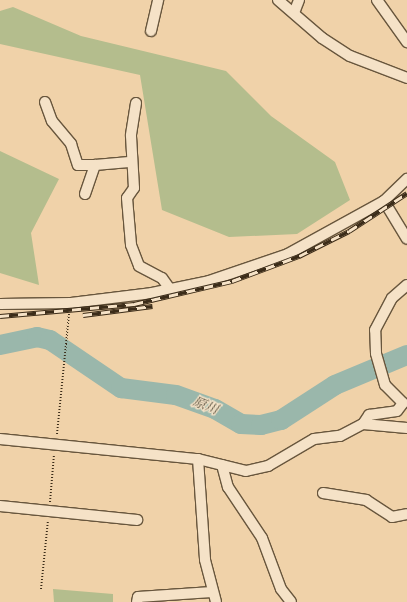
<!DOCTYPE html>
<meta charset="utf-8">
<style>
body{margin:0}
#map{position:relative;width:407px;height:602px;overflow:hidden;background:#f0d2a9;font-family:Vollkorn,"Noto Serif JP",serif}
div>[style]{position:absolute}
.green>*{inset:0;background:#b4bd8d}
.river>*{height:20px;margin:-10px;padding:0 10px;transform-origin:10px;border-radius:10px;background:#9ab7ab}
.path>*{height:2px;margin-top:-1px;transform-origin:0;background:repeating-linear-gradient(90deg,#3b2c19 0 1px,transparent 0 3px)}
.roads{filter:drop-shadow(1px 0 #68563d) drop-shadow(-1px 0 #68563d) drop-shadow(0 1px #68563d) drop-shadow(0 -1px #68563d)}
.street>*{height:10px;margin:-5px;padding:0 5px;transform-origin:5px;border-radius:5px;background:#f5e2c7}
.rail>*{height:4.5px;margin-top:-2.25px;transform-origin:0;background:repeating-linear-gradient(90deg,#f5e2c7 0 9px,#3b2c19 0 18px);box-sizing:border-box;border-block:1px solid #3b2c19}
span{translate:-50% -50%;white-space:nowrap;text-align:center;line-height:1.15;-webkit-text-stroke:3px #f5e2c7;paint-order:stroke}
.water-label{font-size:13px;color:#4e4836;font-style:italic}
</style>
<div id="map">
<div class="green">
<div style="clip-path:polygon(13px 7px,81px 36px,226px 71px,271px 116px,335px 162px,350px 200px,297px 234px,229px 237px,162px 210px,140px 75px,0 44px,0 11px)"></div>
<div style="clip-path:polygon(0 151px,59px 179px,31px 233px,39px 285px,0 273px)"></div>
<div style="clip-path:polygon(53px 589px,113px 594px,113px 602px,54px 602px)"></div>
</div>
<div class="river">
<div style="left:0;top:345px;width:38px;rotate:-12deg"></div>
<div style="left:37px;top:337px;width:13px;rotate:13deg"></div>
<div style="left:50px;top:340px;width:86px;rotate:34.1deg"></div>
<div style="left:121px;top:388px;width:55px;rotate:7.3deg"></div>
<div style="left:176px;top:395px;width:41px;rotate:19.7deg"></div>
<div style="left:215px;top:409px;width:30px;rotate:30deg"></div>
<div style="left:241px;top:424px;width:20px;rotate:3deg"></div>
<div style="left:261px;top:425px;width:21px;rotate:-14deg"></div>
<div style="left:281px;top:420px;width:64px;rotate:-32.9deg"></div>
<div style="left:335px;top:385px;width:78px;rotate:-22.6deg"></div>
</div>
<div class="path">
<div style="left:57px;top:434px;width:121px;rotate:-84.3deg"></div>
<div style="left:50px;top:502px;width:48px;rotate:-85.2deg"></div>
<div style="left:41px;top:589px;width:69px;rotate:-84.2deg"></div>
</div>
<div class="roads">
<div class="street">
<div style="left:278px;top:0;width:58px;rotate:40.8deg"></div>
<div style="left:322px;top:38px;width:33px;rotate:33deg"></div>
<div style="left:350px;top:56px;width:61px;rotate:21.1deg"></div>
<div style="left:377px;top:0;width:52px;rotate:54.5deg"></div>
<div style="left:294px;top:13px;width:14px;rotate:-69deg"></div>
<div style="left:151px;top:31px;width:32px;rotate:-77deg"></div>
<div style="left:45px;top:102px;width:20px;rotate:70deg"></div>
<div style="left:52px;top:121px;width:30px;rotate:50deg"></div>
<div style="left:71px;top:144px;width:22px;rotate:72deg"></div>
<div style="left:78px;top:165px;width:17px"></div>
<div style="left:136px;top:103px;width:33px;rotate:99deg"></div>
<div style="left:131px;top:136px;width:52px;rotate:86.7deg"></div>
<div style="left:134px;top:188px;width:12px;rotate:125deg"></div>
<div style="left:127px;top:198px;width:47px;rotate:85.1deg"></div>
<div style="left:131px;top:245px;width:22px;rotate:69deg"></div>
<div style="left:139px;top:266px;width:26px;rotate:28deg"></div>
<div style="left:162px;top:278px;width:14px;rotate:54deg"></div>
<div style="left:85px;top:194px;width:31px;rotate:-71deg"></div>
<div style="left:95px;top:165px;width:37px;rotate:-5deg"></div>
<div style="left:384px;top:201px;width:44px;rotate:58.8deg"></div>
<div style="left:0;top:304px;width:71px;rotate:-0.8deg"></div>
<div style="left:71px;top:303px;width:82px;rotate:-7deg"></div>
<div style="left:152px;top:293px;width:58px;rotate:-11.9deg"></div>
<div style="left:209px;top:281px;width:83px;rotate:-18.9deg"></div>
<div style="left:288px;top:254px;width:110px;rotate:-28.9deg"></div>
<div style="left:384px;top:201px;width:32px;rotate:-44deg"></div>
<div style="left:363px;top:424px;width:11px;rotate:-56deg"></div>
<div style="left:369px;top:415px;width:28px;rotate:-8deg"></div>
<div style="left:397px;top:411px;width:10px;rotate:-53deg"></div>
<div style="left:403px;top:403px;width:25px;rotate:-135deg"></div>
<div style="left:385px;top:385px;width:33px;rotate:-106deg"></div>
<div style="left:376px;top:353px;width:23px;rotate:-92deg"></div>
<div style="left:375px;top:330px;width:36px;rotate:-62deg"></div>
<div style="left:392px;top:298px;width:20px;rotate:-41deg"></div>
<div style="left:0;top:439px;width:199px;rotate:5.8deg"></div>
<div style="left:198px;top:459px;width:49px;rotate:14deg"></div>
<div style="left:246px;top:471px;width:23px;rotate:-13deg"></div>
<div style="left:268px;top:466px;width:53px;rotate:-30.4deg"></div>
<div style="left:314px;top:439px;width:26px;rotate:-7deg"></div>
<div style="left:340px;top:436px;width:26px;rotate:-28deg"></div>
<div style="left:363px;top:424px;width:44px;rotate:5.2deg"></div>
<div style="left:198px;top:459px;width:101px;rotate:86deg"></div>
<div style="left:205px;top:560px;width:43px;rotate:75.3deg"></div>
<div style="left:222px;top:465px;width:23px;rotate:75deg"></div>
<div style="left:228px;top:487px;width:61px;rotate:56.3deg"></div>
<div style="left:262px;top:538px;width:54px;rotate:69.6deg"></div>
<div style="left:281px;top:589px;width:16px;rotate:52deg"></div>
<div style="left:323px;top:493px;width:44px;rotate:9.2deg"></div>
<div style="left:366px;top:500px;width:31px;rotate:33deg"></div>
<div style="left:392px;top:517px;width:15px;rotate:-11deg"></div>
<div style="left:0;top:506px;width:138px;rotate:5.8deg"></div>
<div style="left:137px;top:602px;width:5px;rotate:-79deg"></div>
<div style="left:138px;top:597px;width:74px;rotate:-3.9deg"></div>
</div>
</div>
<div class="rail">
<div style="left:83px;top:315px;width:70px;rotate:-7.4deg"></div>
<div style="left:0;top:316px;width:135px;rotate:-5.1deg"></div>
<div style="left:134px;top:304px;width:101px;rotate:-13.2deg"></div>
<div style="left:232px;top:281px;width:72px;rotate:-20.5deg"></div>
<div style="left:299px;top:256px;width:56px;rotate:-26.6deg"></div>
<div style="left:349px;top:231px;width:69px;rotate:-33.2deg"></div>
</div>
<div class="water-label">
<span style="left:205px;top:407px;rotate:22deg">原川</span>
</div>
</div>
